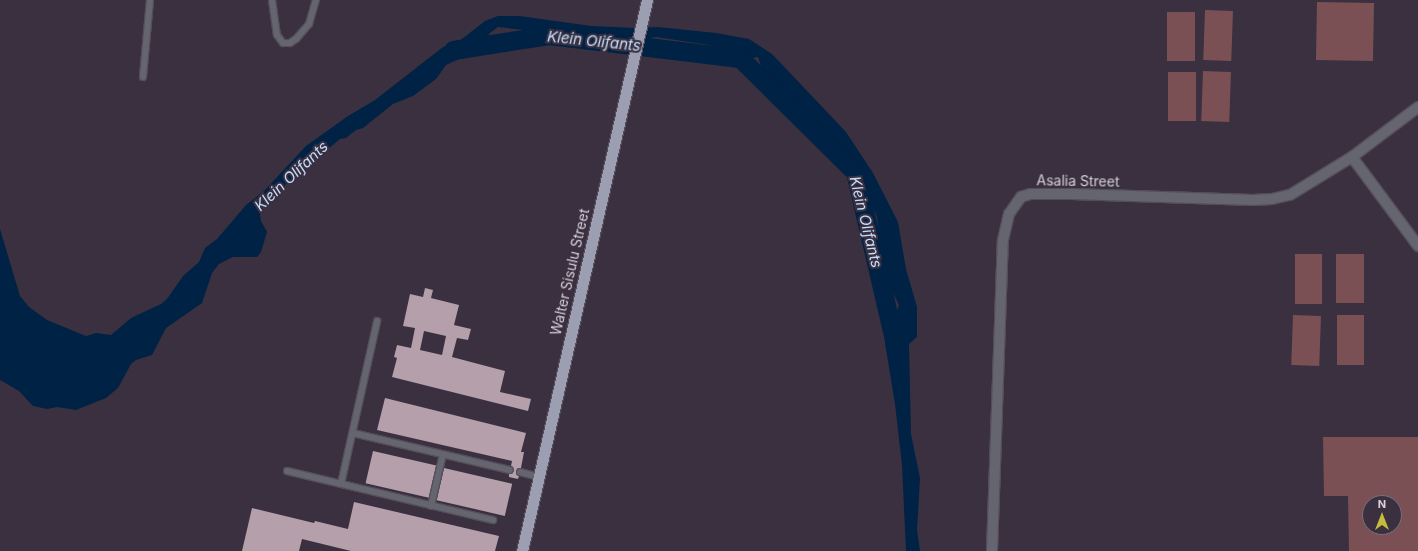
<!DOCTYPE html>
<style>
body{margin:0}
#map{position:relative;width:1418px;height:551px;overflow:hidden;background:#3a3040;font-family:Inter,sans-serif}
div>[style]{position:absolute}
.green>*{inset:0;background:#7a5054;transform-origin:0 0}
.water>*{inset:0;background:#024}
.river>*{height:19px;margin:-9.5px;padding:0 9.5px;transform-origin:9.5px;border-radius:9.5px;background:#024}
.building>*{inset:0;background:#b49fab;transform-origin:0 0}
.roads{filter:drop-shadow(1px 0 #564d5c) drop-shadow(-1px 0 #564d5c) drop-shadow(0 1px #564d5c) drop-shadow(0 -1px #564d5c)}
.service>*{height:6px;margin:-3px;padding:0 3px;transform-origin:3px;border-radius:3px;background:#64656e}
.minor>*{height:10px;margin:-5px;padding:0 5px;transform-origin:5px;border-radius:5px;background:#64656e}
.trunk>*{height:11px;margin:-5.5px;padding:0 5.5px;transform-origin:5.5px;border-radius:5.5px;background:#9c9eb1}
span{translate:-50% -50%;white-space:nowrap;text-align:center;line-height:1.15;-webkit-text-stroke:4px #3a3040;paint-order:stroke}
.street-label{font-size:14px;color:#d7d1db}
.water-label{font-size:15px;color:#c4defc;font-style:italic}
.north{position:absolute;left:1362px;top:495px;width:40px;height:40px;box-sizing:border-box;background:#3a3040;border:1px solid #79707e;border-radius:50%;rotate:0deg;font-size:11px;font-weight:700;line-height:16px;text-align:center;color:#d7d1db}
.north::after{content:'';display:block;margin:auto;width:14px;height:18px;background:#c5bc3d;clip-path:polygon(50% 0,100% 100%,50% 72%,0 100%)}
</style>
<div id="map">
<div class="green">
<div style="left:1317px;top:2px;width:57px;height:58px;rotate:1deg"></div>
<div style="left:1205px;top:10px;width:28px;height:50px;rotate:2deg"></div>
<div style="left:1167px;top:12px;width:28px;height:49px"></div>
<div style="left:1203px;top:71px;width:28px;height:50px;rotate:2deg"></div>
<div style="left:1168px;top:72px;width:28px;height:49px"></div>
<div style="left:1295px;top:254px;width:27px;height:50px"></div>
<div style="left:1336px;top:254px;width:28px;height:49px"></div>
<div style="left:1293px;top:315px;width:28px;height:50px;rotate:2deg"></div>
<div style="left:1337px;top:315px;width:27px;height:50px"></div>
<div style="clip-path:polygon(evenodd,1323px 437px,1418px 437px,1418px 551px,1349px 551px,1348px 496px,1324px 496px,1323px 437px,1370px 503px,1394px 503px,1394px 527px,1370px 527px,1370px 503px)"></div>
</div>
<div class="water">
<div style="clip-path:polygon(498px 16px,520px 16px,591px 26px,636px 28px,658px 27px,716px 33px,749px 39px,772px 54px,846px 132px,873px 173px,898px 222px,906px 269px,917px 307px,917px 337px,909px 344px,911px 434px,920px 478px,917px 530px,920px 551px,906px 551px,902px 465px,895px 404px,885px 343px,885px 332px,894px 319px,899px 305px,882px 271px,877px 217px,870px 200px,852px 182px,844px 168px,838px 148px,762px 69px,758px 57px,751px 58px,709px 45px,656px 37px,632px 41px,555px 30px,533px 31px,498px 27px,490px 33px,474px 52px,446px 65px,436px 79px,413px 96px,393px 104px,363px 128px,356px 130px,346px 138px,340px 139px,285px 185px,274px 199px,264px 208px,260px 215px,261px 221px,267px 232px,261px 252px,257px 257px,233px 257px,219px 264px,212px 273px,202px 303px,166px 328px,152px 355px,136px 360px,131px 364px,118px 388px,106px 398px,76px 410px,57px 407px,47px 409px,33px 406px,19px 391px,0 380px,0 229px,20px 296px,29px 307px,47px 320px,86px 336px,96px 333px,111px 335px,131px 318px,161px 304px,167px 299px,183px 276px,199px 262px,205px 248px,217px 239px,246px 205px,264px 191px,306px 146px,348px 116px,375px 100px,443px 47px,458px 42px,485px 21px)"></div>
</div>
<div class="river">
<div style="left:453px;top:50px;width:97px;rotate:-8.9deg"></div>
<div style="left:549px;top:35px;width:192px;rotate:6.9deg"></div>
<div style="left:740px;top:58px;width:162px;rotate:44.7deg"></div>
<div style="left:855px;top:172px;width:181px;rotate:76.9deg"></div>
</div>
<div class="building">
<div style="clip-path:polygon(evenodd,425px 288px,433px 290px,431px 298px,459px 305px,454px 325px,471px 329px,468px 340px,457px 338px,452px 357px,505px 371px,500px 392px,531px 399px,528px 411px,392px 377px,397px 358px,394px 357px,397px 345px,411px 348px,415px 328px,403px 326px,410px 294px,423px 297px,425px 288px,424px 331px,446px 336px,442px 355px,420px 350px,424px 331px)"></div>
<div style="clip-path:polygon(385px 398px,526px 433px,521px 452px,524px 452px,521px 468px,516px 471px,519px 476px,518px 479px,509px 477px,509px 474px,514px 471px,511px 466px,512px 461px,377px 430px)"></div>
<div style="left:373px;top:451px;width:65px;height:33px;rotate:13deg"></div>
<div style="left:444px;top:468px;width:70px;height:33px;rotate:13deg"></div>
<div style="clip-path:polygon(354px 502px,499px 536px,495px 551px,351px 551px,302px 539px,299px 551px,242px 551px,252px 508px,314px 523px,315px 521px,348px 529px)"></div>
</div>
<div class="roads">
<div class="service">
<div style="left:272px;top:0;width:35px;rotate:82deg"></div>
<div style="left:277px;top:35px;width:10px;rotate:53deg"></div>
<div style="left:283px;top:43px;width:7px"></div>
<div style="left:290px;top:43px;width:7px;rotate:-34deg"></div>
<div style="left:296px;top:39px;width:20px;rotate:-49deg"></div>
<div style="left:309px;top:24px;width:25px;rotate:-74deg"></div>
<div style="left:143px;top:77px;width:77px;rotate:-84.8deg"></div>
<div style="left:353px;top:433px;width:161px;rotate:13.3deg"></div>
<div style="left:287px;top:471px;width:212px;rotate:13.4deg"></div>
<div style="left:520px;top:472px;width:20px;rotate:15deg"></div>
<div style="left:341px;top:484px;width:167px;rotate:-77.5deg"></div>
<div style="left:431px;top:506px;width:53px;rotate:-77deg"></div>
</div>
<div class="minor">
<div style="left:1352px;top:157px;width:111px;rotate:53.4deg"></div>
<div style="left:992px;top:551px;width:311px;rotate:-88deg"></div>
<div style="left:1003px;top:240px;width:27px;rotate:-77deg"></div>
<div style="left:1009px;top:214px;width:21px;rotate:-55deg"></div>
<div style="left:1021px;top:197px;width:9px;rotate:-18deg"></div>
<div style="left:1030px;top:194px;width:42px"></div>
<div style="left:1072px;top:194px;width:181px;rotate:1.9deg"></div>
<div style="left:1253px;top:200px;width:19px;rotate:-3deg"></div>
<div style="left:1272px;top:199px;width:18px;rotate:-13deg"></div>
<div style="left:1290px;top:195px;width:73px;rotate:-31.5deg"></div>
<div style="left:1352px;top:157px;width:83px;rotate:-37.1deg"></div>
</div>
<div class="trunk">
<div style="left:522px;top:551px;width:565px;rotate:-77.22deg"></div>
</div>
</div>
<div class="street-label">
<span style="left:1078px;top:181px;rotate:1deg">Asalia Street</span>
<span style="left:570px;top:272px;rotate:-77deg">Walter Sisulu Street</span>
</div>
<div class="water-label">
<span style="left:594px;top:41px;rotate:6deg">Klein Olifants</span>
<span style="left:291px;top:176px;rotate:-43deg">Klein Olifants</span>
<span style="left:866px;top:222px;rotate:76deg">Klein Olifants</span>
</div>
<div class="north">N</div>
</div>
